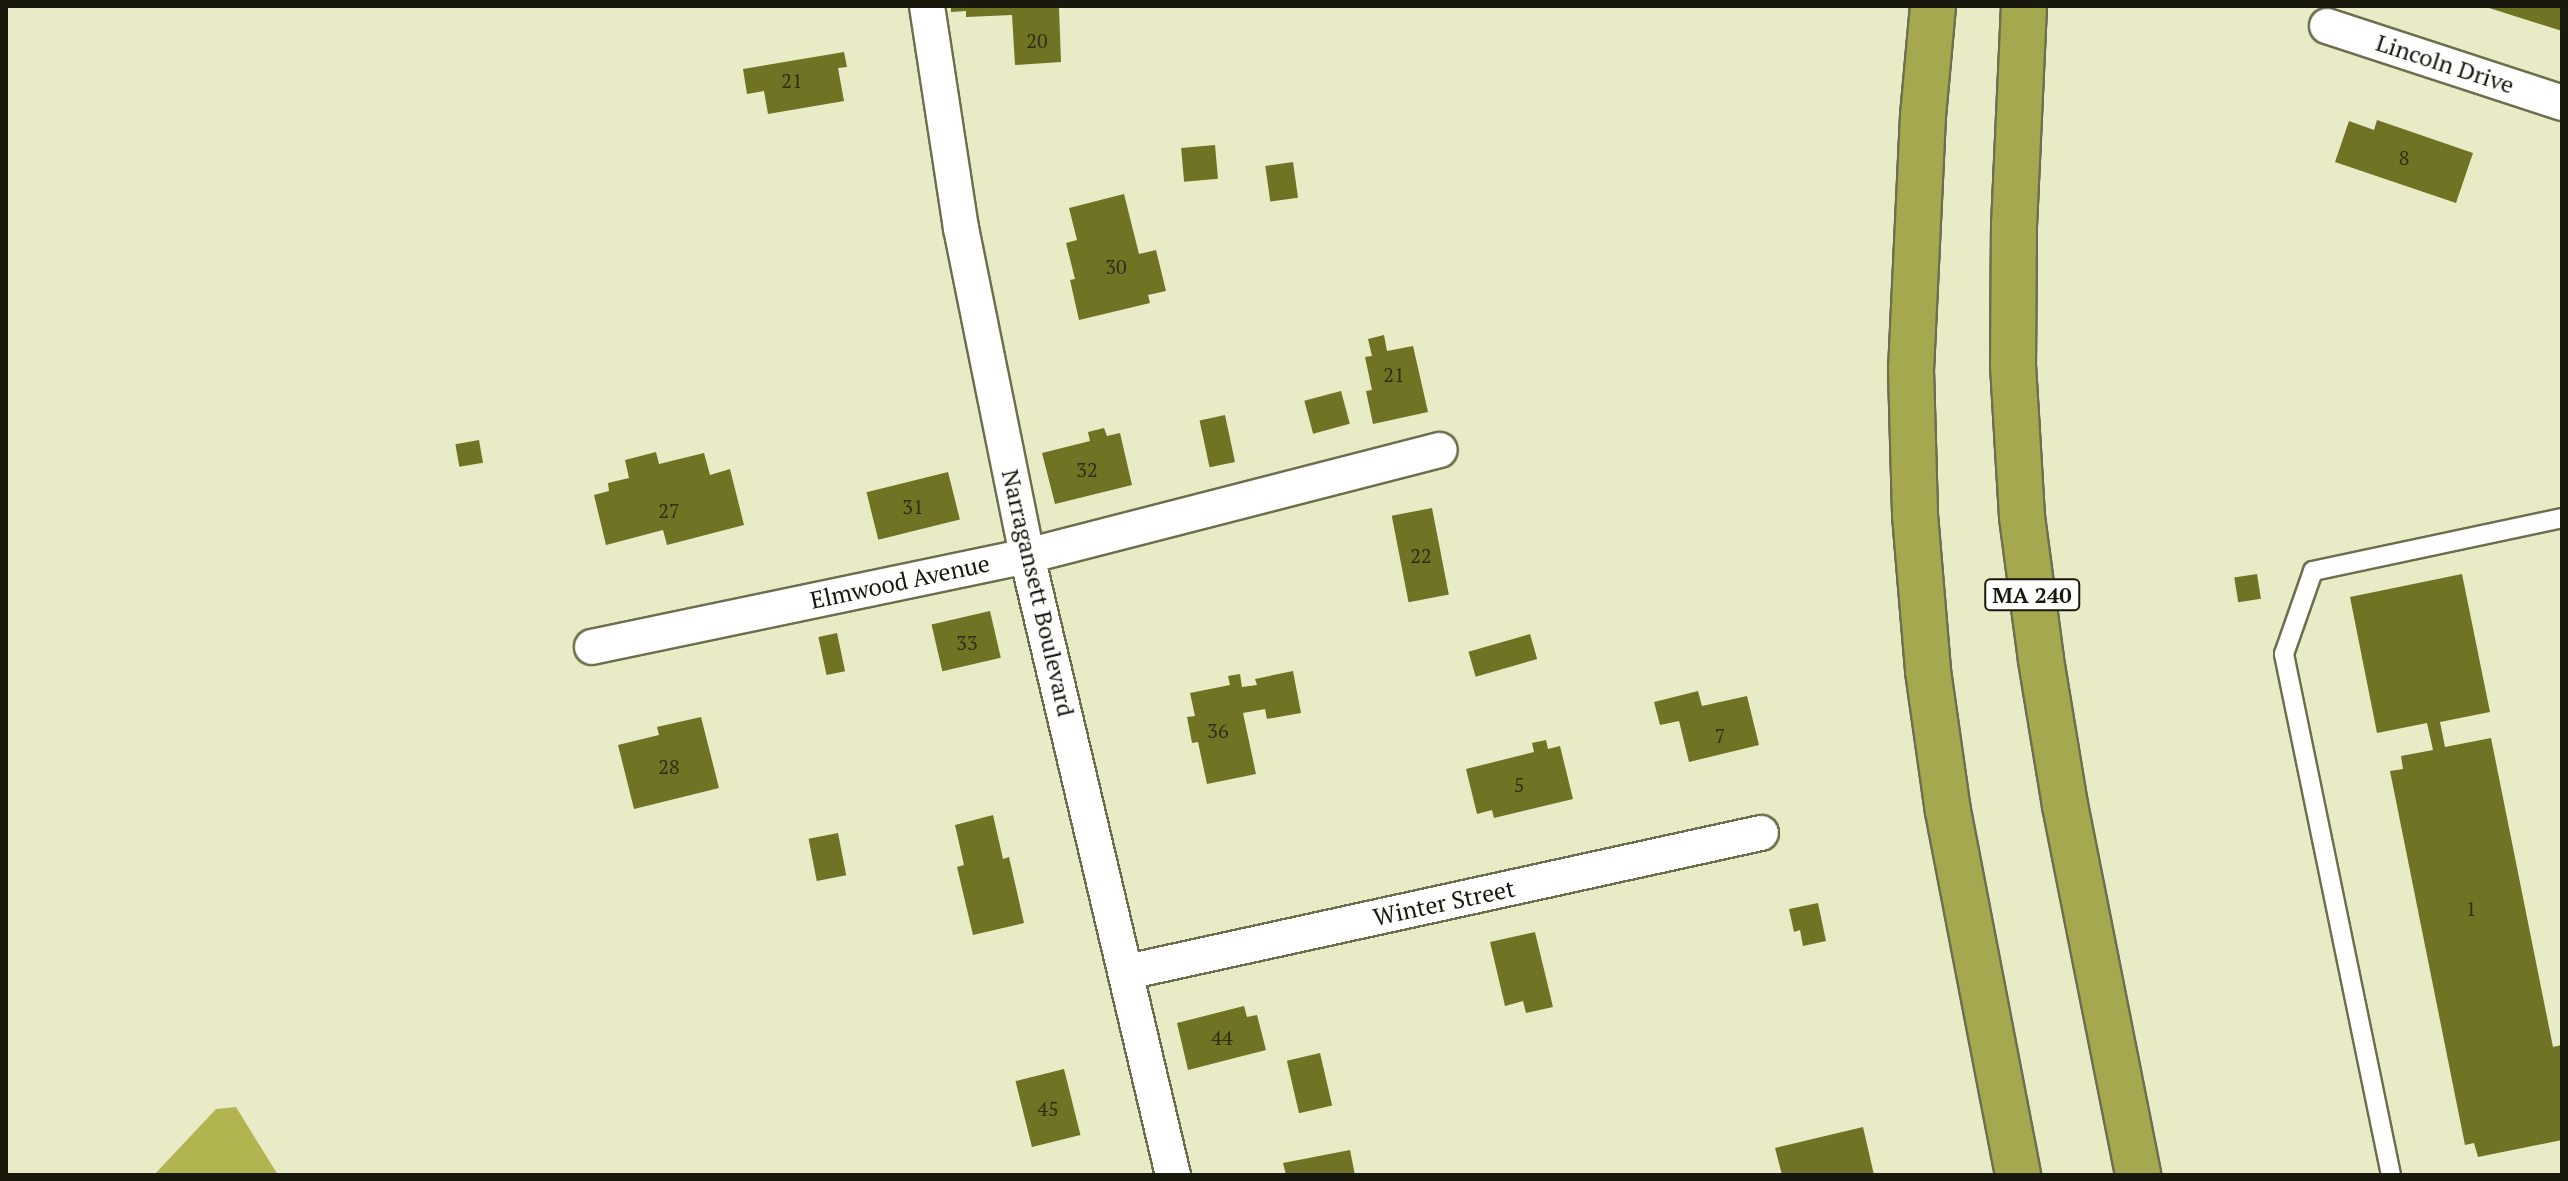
<!DOCTYPE html>
<style>
body{margin:0}
#map{position:relative;width:2568px;height:1181px;overflow:hidden;background:#e8ebc5;font-family:"PT Serif",serif}
div>[style]{position:absolute}
.water>*{inset:0;background:#b1b44f}
.building>*{inset:0;background:#707224;transform-origin:0 0}
.roads{filter:drop-shadow(2px 0 #6c6e4d) drop-shadow(-2px 0 #6c6e4d) drop-shadow(0 2px #6c6e4d) drop-shadow(0 -2px #6c6e4d)}
.service>*{height:18px;margin:-9px;padding:0 9px;transform-origin:9px;border-radius:9px;background:#fff}
.minor>*{height:34px;margin:-17px;padding:0 17px;transform-origin:17px;border-radius:17px;background:#fff}
.trunk>*{height:44px;margin:-22px;padding:0 22px;transform-origin:22px;border-radius:22px;background:#a6a850}
span{translate:-50% -50%;white-space:nowrap;text-align:center;line-height:1.15;-webkit-text-stroke:8px #fff;paint-order:stroke}
.number-label{font-size:20px;color:#2e2f12}
.number-label span{-webkit-text-stroke-width:0}
.shield-label span{padding:2px 6px;background:#fff;border:2px solid;border-radius:6px;-webkit-text-stroke-width:0}
.shield-label{font-size:22px;color:#18190c;font-weight:700}
.street-label{font-size:24px;color:#18190c}
.frame{position:absolute;inset:0;border:8px solid #18190c;pointer-events:none}
</style>
<div id="map">
<div class="water">
<div style="clip-path:polygon(236px 1107px,278px 1175px,154px 1175px,216px 1109px)"></div>
</div>
<div class="building">
<div style="clip-path:polygon(951px 6px,1059px 8px,1061px 62px,1015px 65px,1012px 15px,966px 17px,966px 11px,951px 12px)"></div>
<div style="clip-path:polygon(2486px 6px,2562px 6px,2562px 31px,2486px 7px)"></div>
<div style="clip-path:polygon(844px 52px,847px 67px,838px 68px,844px 101px,768px 114px,764px 91px,747px 94px,743px 69px)"></div>
<div style="clip-path:polygon(2377px 120px,2473px 153px,2456px 203px,2335px 162px,2349px 121px,2374px 130px)"></div>
<div style="left:1215px;top:145px;width:34px;height:34px;rotate:85deg"></div>
<div style="left:1293px;top:162px;width:36px;height:28px;rotate:82deg"></div>
<div style="clip-path:polygon(1124px 194px,1139px 254px,1156px 250px,1166px 291px,1148px 295px,1150px 303px,1079px 320px,1070px 280px,1075px 279px,1066px 243px,1077px 240px,1069px 208px)"></div>
<div style="clip-path:polygon(1384px 335px,1387px 351px,1413px 346px,1428px 412px,1373px 424px,1366px 391px,1372px 390px,1365px 357px,1372px 356px,1368px 339px)"></div>
<div style="left:1341px;top:391px;width:34px;height:38px;rotate:75deg"></div>
<div style="left:1225px;top:415px;width:48px;height:26px;rotate:78deg"></div>
<div style="clip-path:polygon(1104px 428px,1107px 436px,1120px 433px,1132px 485px,1055px 504px,1042px 453px,1090px 441px,1088px 432px)"></div>
<div style="left:479px;top:440px;width:23px;height:24px;rotate:80deg"></div>
<div style="clip-path:polygon(656px 452px,659px 464px,704px 453px,710px 475px,730px 469px,744px 525px,667px 545px,663px 530px,606px 545px,594px 495px,609px 491px,608px 483px,629px 478px,625px 460px)"></div>
<div style="left:948px;top:472px;width:49px;height:84px;rotate:76deg"></div>
<div style="left:1432px;top:508px;width:88px;height:41px;rotate:79deg"></div>
<div style="left:2257px;top:574px;width:25px;height:23px;rotate:81deg"></div>
<div style="clip-path:polygon(2462px 574px,2490px 712px,2440px 722px,2445px 747px,2491px 738px,2553px 1047px,2562px 1045px,2562px 1140px,2478px 1157px,2474px 1143px,2465px 1145px,2390px 771px,2403px 769px,2401px 756px,2433px 750px,2427px 723px,2377px 733px,2350px 597px)"></div>
<div style="left:990px;top:611px;width:48px;height:60px;rotate:77deg"></div>
<div style="left:837px;top:633px;width:39px;height:19px;rotate:78deg"></div>
<div style="left:1530px;top:634px;width:26px;height:64px;rotate:74deg"></div>
<div style="clip-path:polygon(1293px 671px,1301px 713px,1267px 719px,1265px 709px,1243px 713px,1256px 774px,1207px 784px,1198px 742px,1192px 743px,1187px 717px,1195px 716px,1190px 693px,1230px 685px,1228px 676px,1240px 674px,1242px 687px,1257px 685px,1255px 679px)"></div>
<div style="clip-path:polygon(1698px 691px,1702px 706px,1747px 696px,1759px 745px,1689px 762px,1679px 721px,1660px 725px,1654px 702px)"></div>
<div style="clip-path:polygon(701px 717px,719px 788px,634px 809px,618px 745px,659px 735px,657px 727px)"></div>
<div style="clip-path:polygon(1546px 740px,1548px 749px,1560px 746px,1573px 799px,1494px 818px,1492px 810px,1477px 814px,1466px 769px,1534px 752px,1532px 743px)"></div>
<div style="clip-path:polygon(993px 815px,1003px 859px,1009px 857px,1024px 923px,973px 935px,957px 867px,964px 865px,955px 825px)"></div>
<div style="left:838px;top:833px;width:43px;height:30px;rotate:79deg"></div>
<div style="clip-path:polygon(1818px 903px,1826px 941px,1803px 946px,1800px 930px,1794px 932px,1789px 909px)"></div>
<div style="clip-path:polygon(1535px 932px,1553px 1007px,1526px 1013px,1523px 1001px,1505px 1006px,1490px 942px)"></div>
<div style="clip-path:polygon(1244px 1006px,1247px 1017px,1257px 1015px,1266px 1050px,1188px 1070px,1177px 1023px)"></div>
<div style="left:1320px;top:1053px;width:54px;height:34px;rotate:77deg"></div>
<div style="left:1064px;top:1069px;width:68px;height:50px;rotate:76deg"></div>
<div style="clip-path:polygon(1863px 1127px,1874px 1175px,1782px 1175px,1775px 1148px)"></div>
<div style="clip-path:polygon(1350px 1150px,1355px 1175px,1286px 1175px,1283px 1163px)"></div>
</div>
<div class="roads">
<div class="service">
<div style="left:2391px;top:1175px;width:532px;rotate:-101.61deg"></div>
<div style="left:2284px;top:654px;width:88px;rotate:-70.7deg"></div>
<div style="left:2313px;top:571px;width:255px;rotate:-12deg"></div>
</div>
<div class="minor">
<div style="left:927px;top:6px;width:225px;rotate:81.3deg"></div>
<div style="left:961px;top:228px;width:335px;rotate:78.6deg"></div>
<div style="left:1027px;top:556px;width:636px;rotate:76.73deg"></div>
<div style="left:2327px;top:26px;width:247px;rotate:18.1deg"></div>
<div style="left:592px;top:647px;width:444px;rotate:-11.8deg"></div>
<div style="left:1027px;top:556px;width:426px;rotate:-14.4deg"></div>
<div style="left:1127px;top:972px;width:649px;rotate:-12.37deg"></div>
</div>
<div class="trunk">
<div style="left:1933px;top:6px;width:110px;rotate:95.2deg"></div>
<div style="left:1923px;top:116px;width:254px;rotate:92.7deg"></div>
<div style="left:1911px;top:370px;width:145px;rotate:88.4deg"></div>
<div style="left:1915px;top:515px;width:157px;rotate:85.2deg"></div>
<div style="left:1928px;top:671px;width:141px;rotate:81.9deg"></div>
<div style="left:1948px;top:811px;width:371px;rotate:79.1deg"></div>
<div style="left:2024px;top:6px;width:218px;rotate:92.6deg"></div>
<div style="left:2014px;top:224px;width:141px;rotate:90.4deg"></div>
<div style="left:2013px;top:365px;width:152px;rotate:86.6deg"></div>
<div style="left:2022px;top:517px;width:144px;rotate:82.4deg"></div>
<div style="left:2041px;top:660px;width:147px;rotate:80.6deg"></div>
<div style="left:2065px;top:805px;width:377px;rotate:78.8deg"></div>
</div>
</div>
<div class="number-label">
<span style="left:1037px;top:40px">20</span>
<span style="left:792px;top:80px">21</span>
<span style="left:2404px;top:157px">8</span>
<span style="left:1116px;top:266px">30</span>
<span style="left:1394px;top:374px">21</span>
<span style="left:1087px;top:469px">32</span>
<span style="left:913px;top:506px">31</span>
<span style="left:669px;top:510px">27</span>
<span style="left:1421px;top:555px">22</span>
<span style="left:967px;top:642px">33</span>
<span style="left:1218px;top:730px">36</span>
<span style="left:1720px;top:735px">7</span>
<span style="left:669px;top:766px">28</span>
<span style="left:1519px;top:784px">5</span>
<span style="left:2471px;top:908px">1</span>
<span style="left:1222px;top:1037px">44</span>
<span style="left:1048px;top:1108px">45</span>
</div>
<div class="shield-label">
<span style="left:2032px;top:595px">MA 240</span>
</div>
<div class="street-label">
<span style="left:2445px;top:64px;rotate:18deg">Lincoln Drive</span>
<span style="left:900px;top:582px;rotate:-12deg">Elmwood Avenue</span>
<span style="left:1038px;top:593px;rotate:77deg">Narragansett Boulevard</span>
<span style="left:1444px;top:903px;rotate:-12deg">Winter Street</span>
</div>
<div class="frame"></div>
</div>
